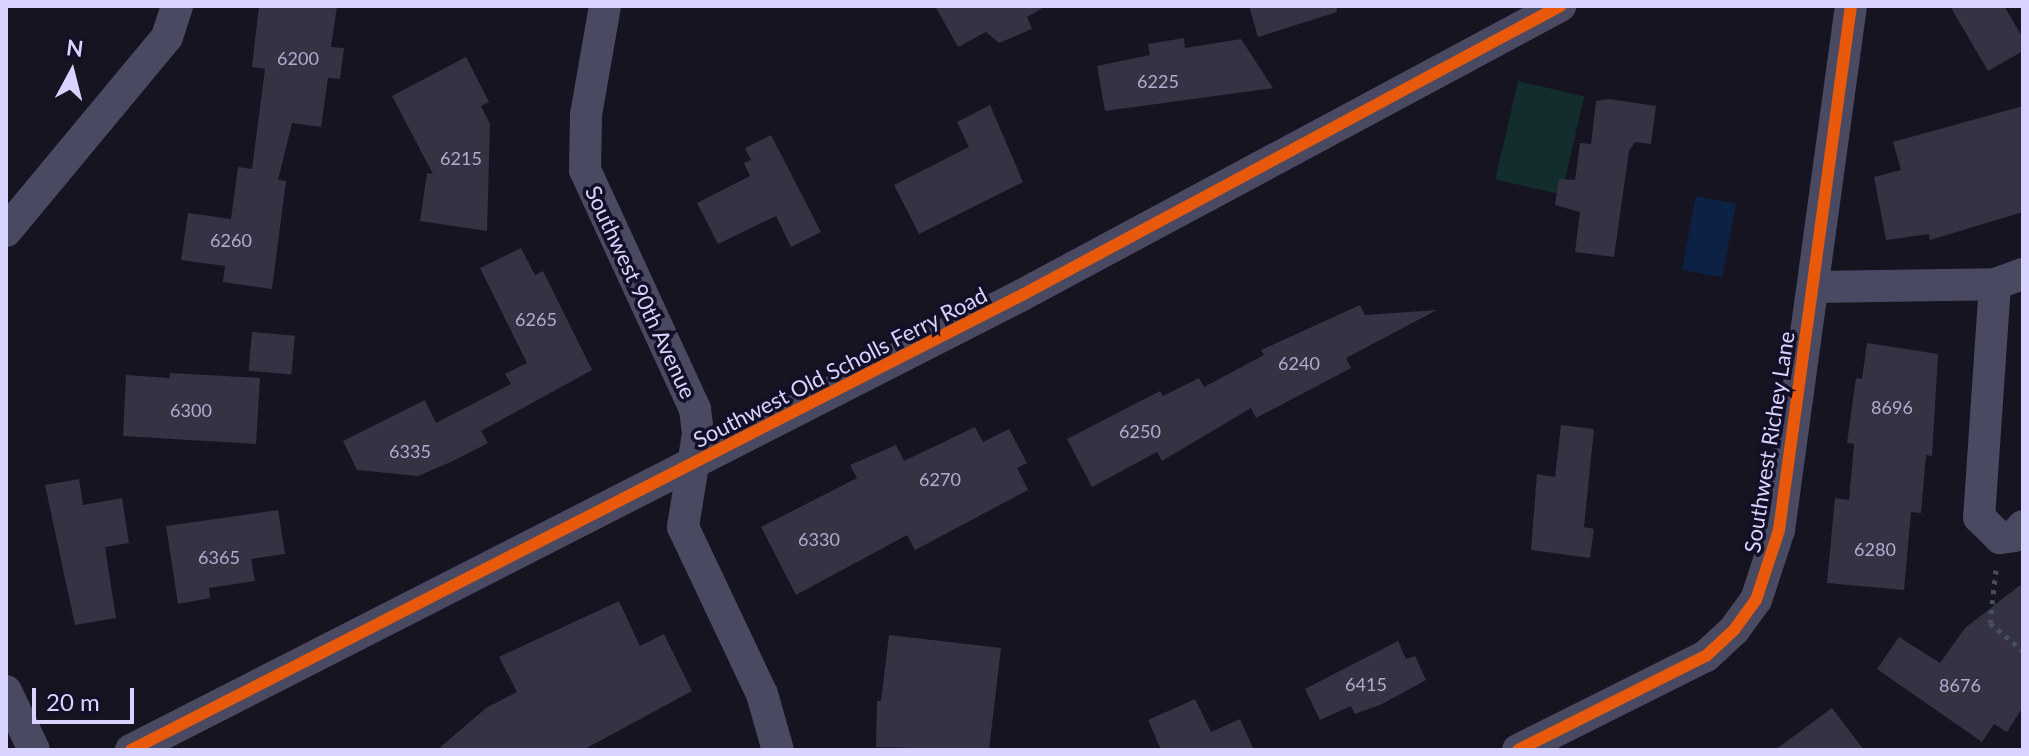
<!DOCTYPE html>
<style>
body{margin:0}
#map{position:relative;width:2029px;height:756px;overflow:hidden;background:#161421;font-family:Lato,sans-serif}
div>[style]{position:absolute}
.green>*{inset:0;background:#132c2d;transform-origin:0 0}
.water>*{inset:0;background:#0d2144;transform-origin:0 0}
.building>*{inset:0;background:#343243;transform-origin:0 0}
.path>*{height:5px;margin-top:-2.5px;transform-origin:0;background:repeating-linear-gradient(90deg,#44505f 0 4px,transparent 0 10px)}
.minor>*{height:32px;margin:-16px;padding:0 16px;transform-origin:16px;border-radius:16px;background:#4a4962}
.cycleway>*{height:12px;margin:-6px;padding:0 6px;transform-origin:6px;border-radius:6px;background:#e8590c}
span{translate:-50% -50%;white-space:nowrap;text-align:center;line-height:1.15;-webkit-text-stroke:7px #130f26;paint-order:stroke}
.number-label{font-size:18px;color:#b0acd0}
.number-label span{-webkit-text-stroke-width:0}
.street-label{font-size:22px;color:#d9d4ff}
.frame{position:absolute;inset:0;border:8px solid #d9d4ff;pointer-events:none}
.north{position:absolute;left:32px;top:32px;width:80px;height:80px;-webkit-text-stroke:6px #130f26;paint-order:stroke;rotate:7deg;font-size:22px;font-weight:700;line-height:32px;text-align:center;color:#d9d4ff}
.north::after{content:'';display:block;margin:auto;width:28px;height:36px;background:#d9d4ff;clip-path:polygon(50% 0,100% 100%,50% 72%,0 100%)}
.scale{position:absolute;left:32px;top:688px;width:102px;height:36px;box-sizing:border-box;border:4px solid #d9d4ff;border-top:0;padding-left:10px;font-size:24px;line-height:28px;white-space:nowrap;color:#d9d4ff;-webkit-text-stroke:6px #130f26;paint-order:stroke}
</style>
<div id="map">
<div class="green">
<div style="left:1518px;top:81px;width:68px;height:101px;rotate:13deg"></div>
</div>
<div class="water">
<div style="left:1696px;top:196px;width:41px;height:75px;rotate:11deg"></div>
</div>
<div class="building">
<div style="clip-path:polygon(259px 6px,337px 6px,331px 47px,344px 48px,340px 79px,328px 78px,321px 127px,292px 123px,278px 180px,286px 181px,272px 289px,223px 282px,225px 266px,181px 260px,188px 213px,231px 219px,238px 167px,252px 169px,265px 69px,252px 67px)"></div>
<div style="clip-path:polygon(935px 6px,1046px 6px,1027px 17px,1032px 29px,999px 43px,986px 32px,958px 47px)"></div>
<div style="clip-path:polygon(1249px 6px,1336px 6px,1337px 12px,1258px 37px)"></div>
<div style="clip-path:polygon(1950px 6px,2004px 6px,2023px 38px,2023px 51px,1988px 71px)"></div>
<div style="clip-path:polygon(1184px 38px,1185px 48px,1241px 39px,1273px 88px,1105px 111px,1097px 66px,1150px 55px,1148px 44px)"></div>
<div style="clip-path:polygon(466px 57px,489px 102px,481px 106px,490px 124px,487px 231px,420px 221px,427px 173px,433px 174px,392px 96px)"></div>
<div style="clip-path:polygon(1609px 99px,1656px 106px,1651px 144px,1635px 142px,1629px 151px,1614px 257px,1575px 252px,1580px 212px,1555px 205px,1559px 179px,1575px 180px,1580px 143px,1591px 144px,1596px 101px)"></div>
<div style="clip-path:polygon(990px 105px,1023px 182px,919px 234px,894px 185px,969px 147px,957px 122px)"></div>
<div style="clip-path:polygon(2023px 106px,2023px 212px,1930px 240px,1929px 234px,1886px 240px,1874px 177px,1901px 170px,1893px 142px)"></div>
<div style="clip-path:polygon(771px 135px,821px 232px,791px 247px,776px 216px,718px 244px,697px 203px,750px 176px,744px 163px,751px 160px,745px 148px)"></div>
<div style="clip-path:polygon(521px 248px,535px 275px,543px 271px,592px 370px,481px 431px,488px 443px,453px 461px,418px 476px,357px 470px,343px 441px,425px 400px,436px 423px,511px 384px,505px 374px,527px 363px,480px 268px)"></div>
<div style="clip-path:polygon(1360px 305px,1365px 315px,1437px 310px,1346px 358px,1351px 368px,1256px 418px,1251px 408px,1162px 461px,1157px 452px,1092px 487px,1067px 439px,1160px 391px,1163px 396px,1199px 378px,1204px 387px,1264px 355px,1261px 350px)"></div>
<div style="left:252px;top:332px;width:43px;height:39px;rotate:5deg"></div>
<div style="clip-path:polygon(1867px 343px,1938px 354px,1932px 456px,1926px 455px,1921px 513px,1911px 512px,1904px 590px,1827px 583px,1835px 498px,1849px 500px,1854px 444px,1847px 443px,1856px 378px,1862px 379px)"></div>
<div style="clip-path:polygon(170px 373px,260px 378px,256px 444px,123px 436px,126px 375px,170px 378px)"></div>
<div style="clip-path:polygon(1561px 425px,1594px 429px,1584px 527px,1594px 529px,1590px 558px,1531px 550px,1537px 474px,1555px 477px)"></div>
<div style="clip-path:polygon(975px 427px,983px 442px,1009px 429px,1027px 463px,1017px 468px,1028px 490px,915px 550px,907px 535px,796px 595px,761px 527px,857px 478px,850px 465px,896px 445px,904px 461px)"></div>
<div style="clip-path:polygon(79px 479px,83px 505px,122px 498px,129px 543px,105px 547px,116px 618px,75px 625px,45px 485px)"></div>
<div style="clip-path:polygon(278px 510px,285px 554px,251px 559px,255px 581px,209px 588px,210px 598px,178px 604px,166px 526px)"></div>
<div style="clip-path:polygon(2023px 583px,2023px 707px,2007px 732px,1994px 724px,1982px 742px,1877px 669px,1899px 637px,1940px 663px,1965px 628px)"></div>
<div style="clip-path:polygon(619px 601px,640px 646px,664px 634px,692px 691px,583px 750px,437px 750px,486px 708px,517px 692px,499px 657px)"></div>
<div style="clip-path:polygon(889px 635px,1001px 648px,989px 750px,876px 747px,877px 701px,881px 701px)"></div>
<div style="clip-path:polygon(1398px 641px,1406px 659px,1415px 656px,1426px 680px,1382px 704px,1355px 714px,1351px 706px,1320px 720px,1305px 689px)"></div>
<div style="clip-path:polygon(1195px 699px,1211px 732px,1240px 719px,1254px 750px,1161px 750px,1148px 720px)"></div>
<div style="clip-path:polygon(1832px 708px,1864px 750px,1775px 750px)"></div>
</div>
<div class="path">
<div style="left:1996px;top:570px;width:53px;rotate:96.5deg"></div>
<div style="left:1990px;top:623px;width:43px;rotate:40.3deg"></div>
</div>
<div class="minor">
<div style="left:605px;top:6px;width:111px;rotate:99.9deg"></div>
<div style="left:586px;top:115px;width:55px;rotate:91deg"></div>
<div style="left:585px;top:170px;width:263px;rotate:65.3deg"></div>
<div style="left:695px;top:409px;width:25px;rotate:83deg"></div>
<div style="left:698px;top:434px;width:94px;rotate:99.2deg"></div>
<div style="left:683px;top:527px;width:185px;rotate:64.7deg"></div>
<div style="left:762px;top:694px;width:58px;rotate:74.1deg"></div>
<div style="left:6px;top:231px;width:252px;rotate:-50.3deg"></div>
<div style="left:167px;top:37px;width:33px;rotate:-72deg"></div>
<div style="left:1995px;top:284px;width:234px;rotate:93.9deg"></div>
<div style="left:1979px;top:517px;width:30px;rotate:45deg"></div>
<div style="left:2000px;top:538px;width:14px;rotate:-8deg"></div>
<div style="left:2014px;top:536px;width:13px;rotate:-48deg"></div>
<div style="left:1814px;top:287px;width:181px;rotate:-0.9deg"></div>
<div style="left:1995px;top:284px;width:30px;rotate:-20deg"></div>
<div style="left:6px;top:691px;width:65px;rotate:64.6deg"></div>
<div style="left:131px;top:750px;width:1000px;rotate:-27.05deg"></div>
<div style="left:1022px;top:295px;width:611px;rotate:-28.24deg"></div>
<div style="left:1518px;top:750px;width:210px;rotate:-26.6deg"></div>
<div style="left:1706px;top:656px;width:38px;rotate:-43deg"></div>
<div style="left:1734px;top:630px;width:37px;rotate:-54deg"></div>
<div style="left:1756px;top:600px;width:74px;rotate:-71.8deg"></div>
<div style="left:1779px;top:530px;width:529px;rotate:-82.18deg"></div>
</div>
<div class="cycleway">
<div style="left:131px;top:750px;width:1000px;rotate:-27.05deg"></div>
<div style="left:1022px;top:295px;width:611px;rotate:-28.24deg"></div>
<div style="left:1518px;top:750px;width:210px;rotate:-26.6deg"></div>
<div style="left:1706px;top:656px;width:38px;rotate:-43deg"></div>
<div style="left:1734px;top:630px;width:37px;rotate:-54deg"></div>
<div style="left:1756px;top:600px;width:74px;rotate:-71.8deg"></div>
<div style="left:1779px;top:530px;width:529px;rotate:-82.18deg"></div>
</div>
<div class="number-label">
<span style="left:298px;top:58px">6200</span>
<span style="left:1158px;top:81px">6225</span>
<span style="left:461px;top:158px">6215</span>
<span style="left:231px;top:240px">6260</span>
<span style="left:536px;top:319px">6265</span>
<span style="left:1299px;top:363px">6240</span>
<span style="left:1892px;top:407px">8696</span>
<span style="left:191px;top:410px">6300</span>
<span style="left:1140px;top:431px">6250</span>
<span style="left:410px;top:451px">6335</span>
<span style="left:940px;top:479px">6270</span>
<span style="left:819px;top:539px">6330</span>
<span style="left:1875px;top:549px">6280</span>
<span style="left:219px;top:557px">6365</span>
<span style="left:1366px;top:684px">6415</span>
<span style="left:1960px;top:685px">8676</span>
</div>
<div class="street-label">
<span style="left:641px;top:292px;rotate:65deg">Southwest 90th Avenue</span>
<span style="left:840px;top:367px;rotate:-27deg">Southwest Old Scholls Ferry Road</span>
<span style="left:1769px;top:442px;rotate:-81deg">Southwest Richey Lane</span>
</div>
<div class="frame"></div>
<div class="north">N</div>
<div class="scale">20 m</div>
</div>
